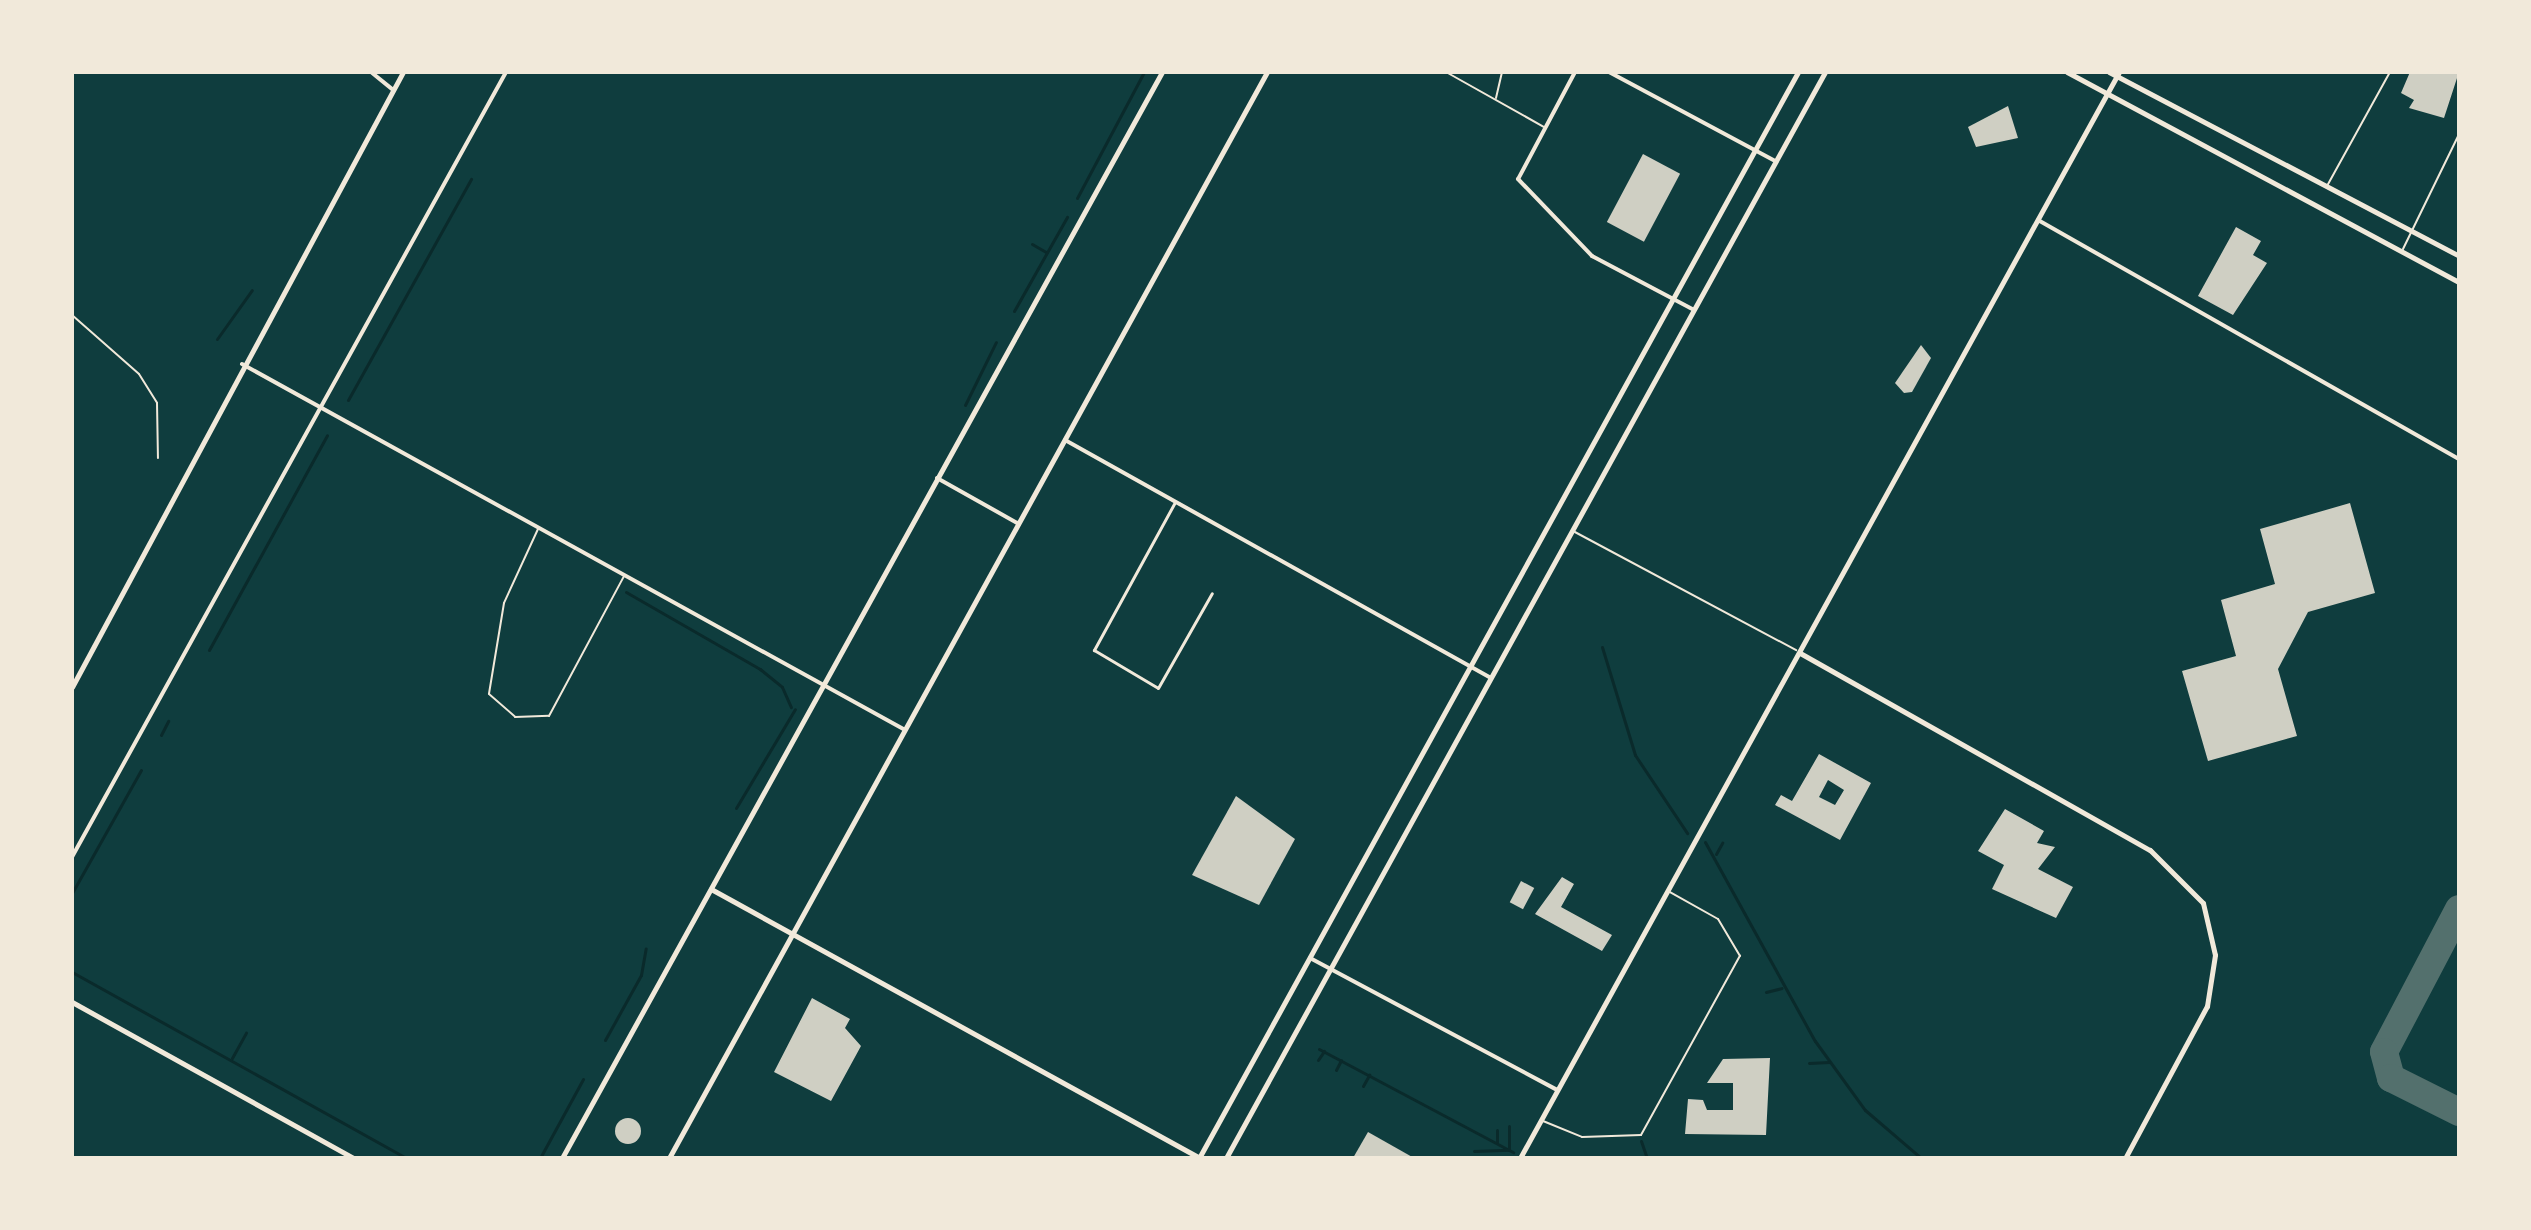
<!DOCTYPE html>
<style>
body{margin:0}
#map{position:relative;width:2531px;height:1230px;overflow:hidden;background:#0f3d3e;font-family:"PT Serif",serif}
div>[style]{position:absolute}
.stream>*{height:3px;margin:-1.5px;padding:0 1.5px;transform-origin:1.5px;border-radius:1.5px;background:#0a2a2b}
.taxiway>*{height:28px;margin:-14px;padding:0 14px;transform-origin:14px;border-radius:14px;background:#53706d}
.building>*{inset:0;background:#cfcfc3;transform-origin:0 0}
.round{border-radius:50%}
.service>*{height:2px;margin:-1px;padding:0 1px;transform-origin:1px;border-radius:1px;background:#f1e9da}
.pedestrian>*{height:3px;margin:-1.5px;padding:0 1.5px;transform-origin:1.5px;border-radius:1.5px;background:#f1e9da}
.minor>*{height:4px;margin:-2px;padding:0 2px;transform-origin:2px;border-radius:2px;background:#f1e9da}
.tertiary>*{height:5px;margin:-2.5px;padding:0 2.5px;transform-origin:2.5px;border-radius:2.5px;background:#f1e9da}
span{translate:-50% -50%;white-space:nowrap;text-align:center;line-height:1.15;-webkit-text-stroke:6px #f1e9da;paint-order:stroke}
.frame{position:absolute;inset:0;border:74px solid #f1e9da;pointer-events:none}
</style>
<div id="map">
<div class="stream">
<div style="left:1077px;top:198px;width:143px;rotate:-62deg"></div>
<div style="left:1032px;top:244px;width:16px;rotate:30deg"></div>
<div style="left:1014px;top:311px;width:108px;rotate:-60.6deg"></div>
<div style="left:217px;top:339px;width:60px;rotate:-54.5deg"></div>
<div style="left:348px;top:400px;width:253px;rotate:-60.9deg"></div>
<div style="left:965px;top:405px;width:70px;rotate:-63.8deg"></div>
<div style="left:626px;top:592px;width:155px;rotate:29.9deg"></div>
<div style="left:760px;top:669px;width:28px;rotate:39deg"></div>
<div style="left:782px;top:687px;width:22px;rotate:66deg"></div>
<div style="left:1602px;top:647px;width:113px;rotate:73deg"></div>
<div style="left:1635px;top:755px;width:94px;rotate:56.3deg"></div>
<div style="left:209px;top:650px;width:245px;rotate:-61.2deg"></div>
<div style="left:161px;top:735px;width:16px;rotate:-63deg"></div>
<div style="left:736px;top:808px;width:115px;rotate:-59.2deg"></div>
<div style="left:1705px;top:842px;width:227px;rotate:61.1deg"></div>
<div style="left:1815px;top:1041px;width:85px;rotate:54.1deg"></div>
<div style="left:1865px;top:1110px;width:74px;rotate:40.6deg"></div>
<div style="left:1716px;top:854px;width:13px;rotate:-61deg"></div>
<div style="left:72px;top:893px;width:141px;rotate:-60.7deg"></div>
<div style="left:72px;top:972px;width:382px;rotate:29.1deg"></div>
<div style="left:1766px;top:992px;width:16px;rotate:-14deg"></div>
<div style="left:605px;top:1040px;width:74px;rotate:-61deg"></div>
<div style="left:641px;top:975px;width:27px;rotate:-80deg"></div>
<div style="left:1319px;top:1049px;width:220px;rotate:28deg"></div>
<div style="left:232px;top:1058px;width:29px;rotate:-61deg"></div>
<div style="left:1318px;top:1060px;width:11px;rotate:-56deg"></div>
<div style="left:1809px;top:1063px;width:20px;rotate:-3deg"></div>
<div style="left:1336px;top:1070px;width:11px;rotate:-63deg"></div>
<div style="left:1363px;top:1086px;width:13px;rotate:-61deg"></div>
<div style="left:1497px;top:1130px;width:12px;rotate:90deg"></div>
<div style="left:1641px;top:1141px;width:18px;rotate:71deg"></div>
<div style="left:1474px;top:1151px;width:35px;rotate:-2deg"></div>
<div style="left:1509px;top:1150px;width:24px;rotate:-90deg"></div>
<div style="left:540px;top:1158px;width:90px;rotate:-61.4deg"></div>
</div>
<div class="taxiway">
<div style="left:2459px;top:909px;width:161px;rotate:117.7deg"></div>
<div style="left:2384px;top:1052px;width:27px;rotate:75deg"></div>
<div style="left:2391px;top:1078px;width:76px;rotate:26.6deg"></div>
</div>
<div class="building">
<div style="clip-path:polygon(2410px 72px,2459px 72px,2444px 118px,2409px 108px,2414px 100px,2401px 93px)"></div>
<div style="clip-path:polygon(2008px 106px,2018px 138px,1976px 147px,1968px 127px)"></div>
<div style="left:1643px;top:154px;width:42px;height:77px;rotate:28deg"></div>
<div style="clip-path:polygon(2236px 227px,2261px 241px,2253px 255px,2267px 263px,2233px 315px,2198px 296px)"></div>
<div style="clip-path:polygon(1921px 345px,1931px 358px,1912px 392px,1904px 393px,1895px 383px)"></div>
<div style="clip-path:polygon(2350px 503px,2375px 593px,2308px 612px,2278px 669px,2297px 736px,2208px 761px,2182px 671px,2236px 656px,2221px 600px,2275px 584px,2260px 529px)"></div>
<div style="clip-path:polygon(evenodd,1819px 754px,1871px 783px,1840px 840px,1775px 805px,1781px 795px,1792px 801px,1819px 754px,1828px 780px,1844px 790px,1835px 805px,1819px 797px,1828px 780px)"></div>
<div style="clip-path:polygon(1236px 796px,1295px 839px,1259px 905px,1192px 875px)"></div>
<div style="clip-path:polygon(2005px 809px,2044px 831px,2037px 843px,2055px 847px,2038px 869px,2073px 887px,2056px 918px,1992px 889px,2004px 865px,1978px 851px)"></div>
<div style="clip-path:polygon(1562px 877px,1574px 884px,1561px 907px,1612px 935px,1602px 951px,1535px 914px)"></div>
<div style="left:1521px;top:881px;width:15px;height:24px;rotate:28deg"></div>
<div style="clip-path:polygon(812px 998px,850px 1019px,845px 1028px,861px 1046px,831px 1101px,774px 1072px)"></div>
<div style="clip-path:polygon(1770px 1058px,1766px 1135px,1685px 1134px,1688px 1099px,1703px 1100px,1707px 1110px,1733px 1110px,1733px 1083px,1707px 1083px,1723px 1059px)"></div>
<div class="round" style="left:615px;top:1118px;width:26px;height:26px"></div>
<div style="clip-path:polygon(1368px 1132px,1414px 1158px,1353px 1158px)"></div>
</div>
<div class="service">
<div style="left:1446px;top:72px;width:112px;rotate:29.3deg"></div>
<div style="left:1496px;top:98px;width:27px;rotate:-77deg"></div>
<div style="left:2327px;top:186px;width:130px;rotate:-61.1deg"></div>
<div style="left:2403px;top:249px;width:128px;rotate:-64deg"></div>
<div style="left:72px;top:315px;width:89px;rotate:41.4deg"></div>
<div style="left:139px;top:374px;width:34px;rotate:58deg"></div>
<div style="left:157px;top:403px;width:55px;rotate:89deg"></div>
<div style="left:538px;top:529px;width:81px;rotate:114.7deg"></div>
<div style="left:504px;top:603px;width:92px;rotate:99.4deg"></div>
<div style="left:489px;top:694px;width:35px;rotate:41deg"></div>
<div style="left:515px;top:717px;width:34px;rotate:-2deg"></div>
<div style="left:549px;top:716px;width:159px;rotate:-61.8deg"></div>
<div style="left:1573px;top:531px;width:253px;rotate:28.1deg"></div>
<div style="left:1543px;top:1121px;width:42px;rotate:22.3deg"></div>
<div style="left:1582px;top:1137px;width:59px;rotate:-1.9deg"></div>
<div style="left:1641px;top:1135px;width:205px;rotate:-61.1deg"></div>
<div style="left:1740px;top:956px;width:43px;rotate:-120.7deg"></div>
<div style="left:1718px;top:919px;width:57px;rotate:-150.8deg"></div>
</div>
<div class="pedestrian">
<div style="left:1175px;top:502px;width:169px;rotate:118.7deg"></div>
<div style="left:1094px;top:650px;width:74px;rotate:30.7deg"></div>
<div style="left:1158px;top:688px;width:109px;rotate:-60.4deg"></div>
</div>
<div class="minor">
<div style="left:371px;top:72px;width:28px;rotate:39deg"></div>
<div style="left:1575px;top:72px;width:121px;rotate:118deg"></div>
<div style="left:1518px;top:179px;width:107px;rotate:46.1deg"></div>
<div style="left:1592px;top:256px;width:115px;rotate:27.9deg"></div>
<div style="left:1609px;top:72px;width:188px;rotate:28.2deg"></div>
<div style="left:2038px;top:220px;width:484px;rotate:29.6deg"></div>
<div style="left:242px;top:364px;width:757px;rotate:28.9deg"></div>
<div style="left:1065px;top:440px;width:488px;rotate:29.2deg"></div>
<div style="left:937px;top:478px;width:94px;rotate:29.3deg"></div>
<div style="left:72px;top:857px;width:897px;rotate:-61.06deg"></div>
<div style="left:1310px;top:958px;width:280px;rotate:28.1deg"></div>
</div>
<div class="tertiary">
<div style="left:2067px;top:72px;width:445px;rotate:28.2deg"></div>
<div style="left:2109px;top:72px;width:395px;rotate:27.7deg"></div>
<div style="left:1800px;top:653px;width:402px;rotate:29.4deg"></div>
<div style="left:2150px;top:850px;width:75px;rotate:45deg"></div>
<div style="left:2203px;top:903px;width:53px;rotate:77deg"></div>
<div style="left:2215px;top:955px;width:52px;rotate:98.9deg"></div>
<div style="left:2207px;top:1006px;width:173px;rotate:118.3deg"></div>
<div style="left:72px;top:687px;width:698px;rotate:-61.71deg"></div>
<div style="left:711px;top:889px;width:558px;rotate:28.82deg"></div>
<div style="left:72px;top:1002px;width:321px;rotate:29deg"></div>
<div style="left:562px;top:1158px;width:1241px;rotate:-61.08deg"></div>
<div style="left:669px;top:1158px;width:1240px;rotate:-61.16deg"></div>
<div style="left:1199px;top:1158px;width:1240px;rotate:-61.12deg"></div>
<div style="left:1226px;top:1158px;width:1240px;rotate:-61.12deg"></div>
<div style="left:1520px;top:1158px;width:1240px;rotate:-61.12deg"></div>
</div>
<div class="frame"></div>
</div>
